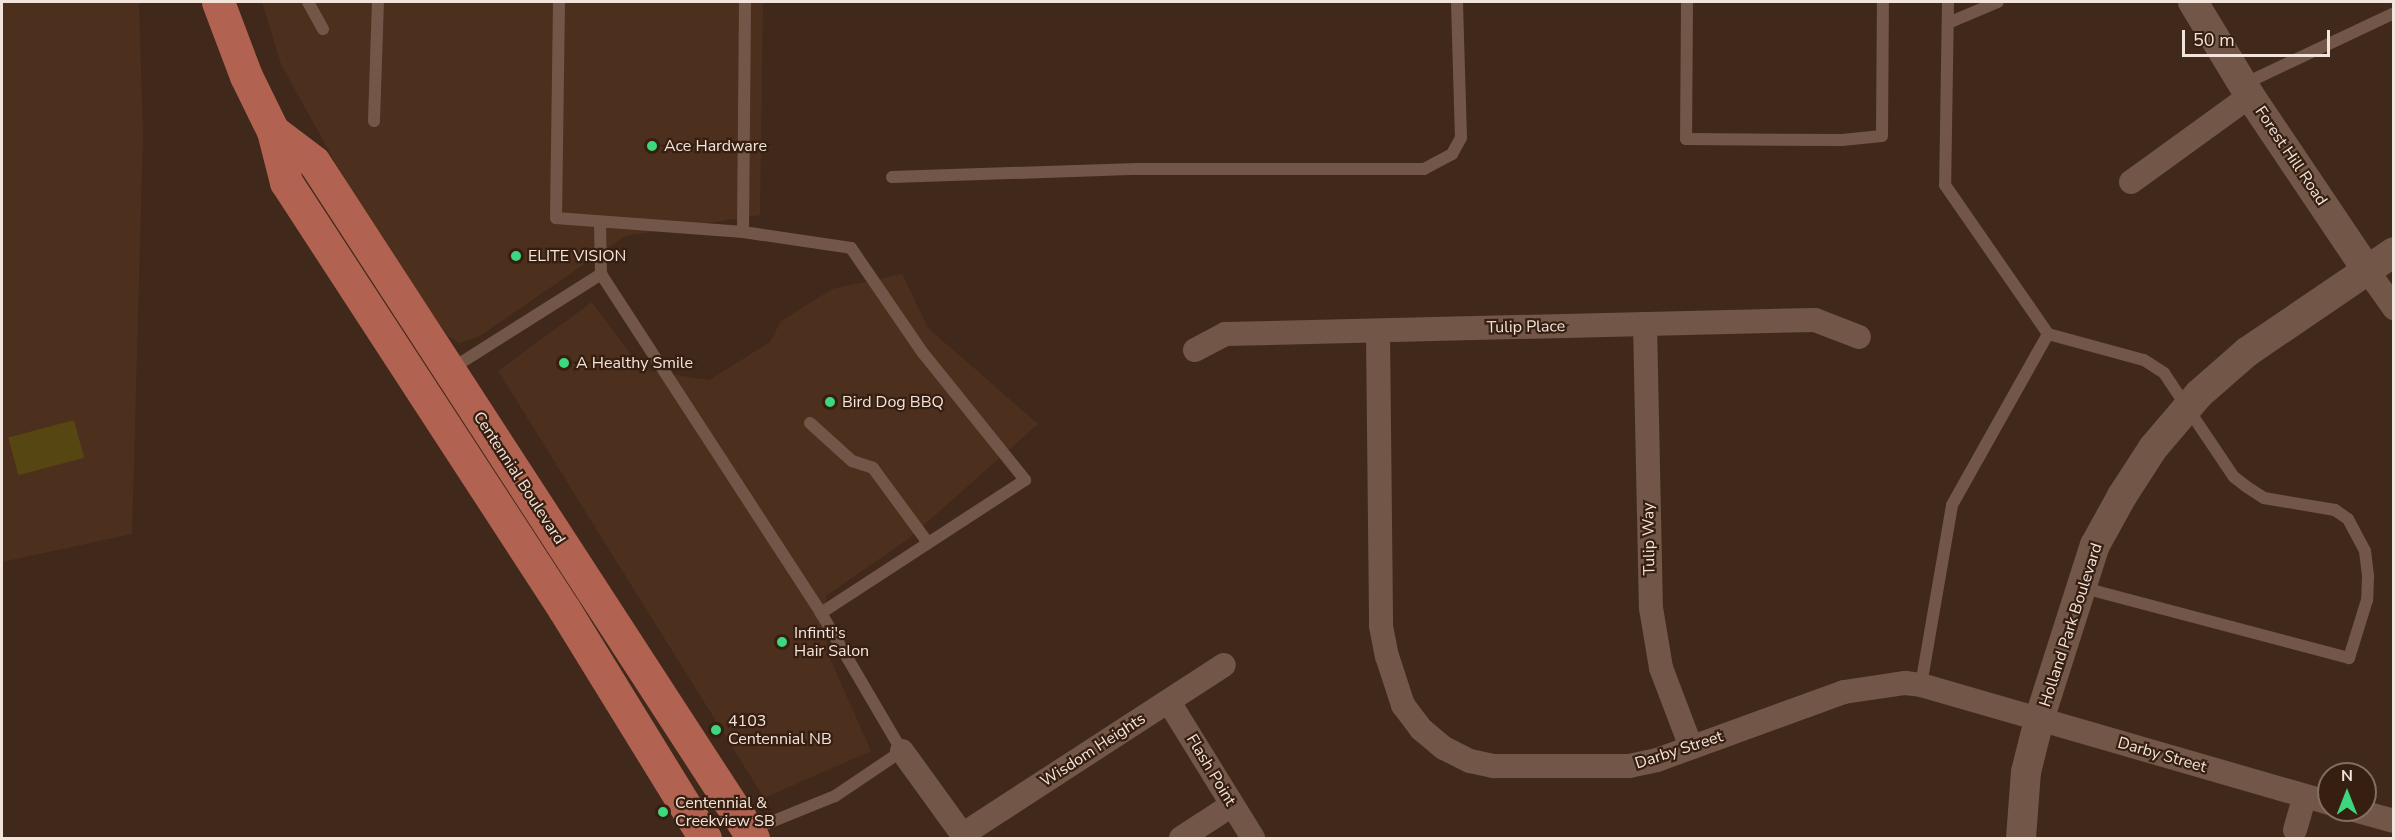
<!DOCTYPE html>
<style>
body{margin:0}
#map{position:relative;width:2395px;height:840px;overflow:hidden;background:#40291b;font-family:"Nunito Sans",sans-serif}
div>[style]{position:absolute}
.built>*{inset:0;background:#4d2f1d}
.green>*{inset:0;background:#564611;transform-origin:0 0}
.service>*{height:12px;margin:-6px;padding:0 6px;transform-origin:6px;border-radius:6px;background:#725748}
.minor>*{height:24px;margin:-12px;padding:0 12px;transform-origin:12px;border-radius:12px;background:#725748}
.tertiary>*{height:30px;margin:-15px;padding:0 15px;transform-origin:15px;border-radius:15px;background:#725748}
.primary>*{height:33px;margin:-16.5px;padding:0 16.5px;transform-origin:16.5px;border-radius:16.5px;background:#b26250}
.dots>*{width:16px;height:16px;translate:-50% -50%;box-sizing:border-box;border:3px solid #361f11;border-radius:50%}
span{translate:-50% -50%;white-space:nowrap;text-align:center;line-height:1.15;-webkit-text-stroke:4.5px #361f11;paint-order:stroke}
.poi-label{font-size:16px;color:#f3e4db}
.left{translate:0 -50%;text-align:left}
.street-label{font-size:16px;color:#f3e4db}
.frame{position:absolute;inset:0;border:3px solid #f3e4db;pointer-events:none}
.north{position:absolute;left:2317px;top:762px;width:60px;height:60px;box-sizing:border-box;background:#361f11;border:2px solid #826e62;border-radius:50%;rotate:0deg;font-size:16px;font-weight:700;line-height:24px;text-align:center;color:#f3e4db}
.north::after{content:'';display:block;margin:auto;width:21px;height:27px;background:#3cd77e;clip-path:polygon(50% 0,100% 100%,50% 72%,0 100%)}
.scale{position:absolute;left:2182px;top:30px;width:148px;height:27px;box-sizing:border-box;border:3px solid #f3e4db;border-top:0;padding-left:8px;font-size:18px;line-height:21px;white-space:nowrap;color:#f3e4db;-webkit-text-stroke:4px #361f11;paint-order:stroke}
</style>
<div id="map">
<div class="built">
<div style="clip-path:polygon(2px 2px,139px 2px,143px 135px,132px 534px,2px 562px)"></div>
<div style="clip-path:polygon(262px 2px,763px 2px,760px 215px,625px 236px,480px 336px,460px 343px,449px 337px,377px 238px,281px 64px)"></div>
<div style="clip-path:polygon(902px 274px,928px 328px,1038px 424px,908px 539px,826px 596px,827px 652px,871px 751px,764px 798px,498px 371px,592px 302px,642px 370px,709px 380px,770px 342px,781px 321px,832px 289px)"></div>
</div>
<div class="green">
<div style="left:74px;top:420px;width:39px;height:68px;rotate:75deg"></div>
</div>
<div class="service">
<div style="left:308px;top:2px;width:31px;rotate:61deg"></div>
<div style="left:559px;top:2px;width:216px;rotate:90.8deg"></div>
<div style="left:556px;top:218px;width:188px;rotate:4.3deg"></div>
<div style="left:743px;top:232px;width:109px;rotate:8.4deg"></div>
<div style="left:851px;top:248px;width:127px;rotate:55.6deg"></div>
<div style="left:923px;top:353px;width:163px;rotate:51.2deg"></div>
<div style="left:1025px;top:480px;width:244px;rotate:146.9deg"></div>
<div style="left:1687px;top:2px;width:137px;rotate:90.4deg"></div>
<div style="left:1686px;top:139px;width:156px;rotate:0.4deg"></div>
<div style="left:1842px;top:140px;width:40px;rotate:-5.7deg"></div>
<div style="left:1882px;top:136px;width:134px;rotate:-89.6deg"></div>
<div style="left:1948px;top:2px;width:183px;rotate:90.9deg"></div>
<div style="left:1945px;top:185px;width:181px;rotate:55.3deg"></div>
<div style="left:2048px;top:334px;width:99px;rotate:15.2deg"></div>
<div style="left:2144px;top:360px;width:24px;rotate:33deg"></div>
<div style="left:2164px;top:373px;width:125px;rotate:56.1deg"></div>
<div style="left:2234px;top:477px;width:16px;rotate:38deg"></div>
<div style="left:2247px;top:487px;width:20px;rotate:33deg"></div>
<div style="left:2264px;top:498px;width:72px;rotate:9.6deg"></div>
<div style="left:2335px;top:510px;width:16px;rotate:35deg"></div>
<div style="left:2348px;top:519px;width:36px;rotate:62deg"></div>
<div style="left:2365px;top:551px;width:26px;rotate:83deg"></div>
<div style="left:2368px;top:577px;width:23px;rotate:92deg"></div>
<div style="left:2367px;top:600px;width:61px;rotate:107.2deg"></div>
<div style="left:2349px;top:658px;width:277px;rotate:-165.2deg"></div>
<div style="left:1948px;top:23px;width:54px;rotate:-22.8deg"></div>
<div style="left:2244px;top:84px;width:166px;rotate:-25.3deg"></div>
<div style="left:374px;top:121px;width:119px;rotate:-88.1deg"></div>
<div style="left:892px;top:177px;width:245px;rotate:-1.9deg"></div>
<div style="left:1137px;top:169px;width:287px"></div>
<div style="left:1424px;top:169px;width:32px;rotate:-28deg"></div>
<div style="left:1452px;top:154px;width:18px;rotate:-61deg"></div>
<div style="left:1461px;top:138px;width:136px;rotate:-91.7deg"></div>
<div style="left:600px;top:223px;width:51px;rotate:88.9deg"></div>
<div style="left:601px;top:274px;width:404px;rotate:57deg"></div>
<div style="left:821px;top:613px;width:160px;rotate:59.6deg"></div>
<div style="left:902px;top:751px;width:81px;rotate:146.1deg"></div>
<div style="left:835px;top:796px;width:93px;rotate:157.9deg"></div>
<div style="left:743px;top:232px;width:230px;rotate:-89.5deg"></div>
<div style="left:451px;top:369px;width:178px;rotate:-32.3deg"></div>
<div style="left:810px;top:423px;width:57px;rotate:42.1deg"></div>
<div style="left:852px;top:461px;width:22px;rotate:18deg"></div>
<div style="left:873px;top:468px;width:93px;rotate:53.7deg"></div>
<div style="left:1921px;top:685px;width:183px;rotate:-80.2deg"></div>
<div style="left:1952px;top:505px;width:196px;rotate:-60.7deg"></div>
</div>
<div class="minor">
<div style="left:2131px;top:182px;width:147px;rotate:-35.9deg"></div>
<div style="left:2367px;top:270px;width:47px;rotate:54.6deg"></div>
<div style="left:1645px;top:324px;width:284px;rotate:88.8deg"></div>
<div style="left:1651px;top:608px;width:61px;rotate:80.5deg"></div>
<div style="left:1661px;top:668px;width:85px;rotate:69.2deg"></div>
<div style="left:1378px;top:331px;width:295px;rotate:89.4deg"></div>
<div style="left:1381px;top:626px;width:31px;rotate:79deg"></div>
<div style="left:1387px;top:656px;width:52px;rotate:71.9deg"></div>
<div style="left:1403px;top:705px;width:30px;rotate:53deg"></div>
<div style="left:1421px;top:729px;width:30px;rotate:40deg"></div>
<div style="left:1444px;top:748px;width:29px;rotate:27deg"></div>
<div style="left:1470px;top:761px;width:25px;rotate:12deg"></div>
<div style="left:1494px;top:766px;width:135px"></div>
<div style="left:1629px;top:766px;width:29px;rotate:-12deg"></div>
<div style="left:1657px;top:760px;width:199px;rotate:-20deg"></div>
<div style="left:1844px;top:692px;width:62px;rotate:-8.4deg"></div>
<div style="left:1905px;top:683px;width:16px;rotate:7deg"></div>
<div style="left:1921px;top:685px;width:425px;rotate:16.1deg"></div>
<div style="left:1195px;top:350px;width:34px;rotate:-28deg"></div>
<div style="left:1225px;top:334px;width:590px;rotate:-1.36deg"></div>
<div style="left:1815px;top:320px;width:47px;rotate:21.1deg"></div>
<div style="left:1169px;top:702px;width:160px;rotate:58.3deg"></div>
<div style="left:902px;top:751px;width:107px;rotate:54.1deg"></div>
<div style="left:2354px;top:810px;width:41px;rotate:15.4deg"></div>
<div style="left:2295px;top:830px;width:35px;rotate:-74deg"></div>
<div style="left:962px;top:835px;width:312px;rotate:-33deg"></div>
<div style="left:1181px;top:838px;width:61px;rotate:-32.9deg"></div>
</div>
<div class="tertiary">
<div style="left:2193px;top:2px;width:110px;rotate:58.8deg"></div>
<div style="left:2250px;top:96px;width:210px;rotate:56.1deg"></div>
<div style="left:2021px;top:838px;width:66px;rotate:-85.7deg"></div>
<div style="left:2026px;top:772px;width:54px;rotate:-76deg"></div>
<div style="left:2039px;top:720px;width:184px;rotate:-72.3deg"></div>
<div style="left:2095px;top:545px;width:56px;rotate:-61.1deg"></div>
<div style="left:2122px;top:496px;width:57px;rotate:-57.1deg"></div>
<div style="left:2153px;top:448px;width:71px;rotate:-49.6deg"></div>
<div style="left:2199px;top:394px;width:64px;rotate:-41.2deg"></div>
<div style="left:2247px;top:352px;width:178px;rotate:-34.2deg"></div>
</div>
<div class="primary">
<div style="left:218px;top:2px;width:79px;rotate:69.3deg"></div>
<div style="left:246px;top:76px;width:61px;rotate:63.9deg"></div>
<div style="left:273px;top:131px;width:53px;rotate:75.7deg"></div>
<div style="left:286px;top:182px;width:510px;rotate:56.93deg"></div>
<div style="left:564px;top:609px;width:269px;rotate:58.4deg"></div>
<div style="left:273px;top:131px;width:51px;rotate:37.1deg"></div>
<div style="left:314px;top:162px;width:806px;rotate:57deg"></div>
</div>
<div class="dots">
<div style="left:652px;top:146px;background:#3cd77e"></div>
<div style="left:516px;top:256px;background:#3cd77e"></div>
<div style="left:564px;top:363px;background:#3cd77e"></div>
<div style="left:830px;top:402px;background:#3cd77e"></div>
<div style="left:782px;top:642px;background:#3cd77e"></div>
<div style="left:716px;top:730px;background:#3cd77e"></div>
<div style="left:663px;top:812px;background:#3cd77e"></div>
</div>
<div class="poi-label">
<span class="left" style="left:664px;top:146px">Ace Hardware</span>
<span class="left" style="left:528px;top:256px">ELITE VISION</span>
<span class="left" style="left:576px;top:363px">A Healthy Smile</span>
<span class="left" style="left:842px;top:402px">Bird Dog BBQ</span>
<span class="left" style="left:794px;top:642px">Infinti's<br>Hair Salon</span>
<span class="left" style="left:728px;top:730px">4103<br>Centennial NB</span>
<span class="left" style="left:675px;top:812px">Centennial &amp;<br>Creekview SB</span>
</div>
<div class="street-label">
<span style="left:2291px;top:156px;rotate:56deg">Forest Hill Road</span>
<span style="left:1526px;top:327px;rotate:-1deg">Tulip Place</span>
<span style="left:519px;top:478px;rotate:57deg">Centennial Boulevard</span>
<span style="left:1649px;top:539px;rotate:-91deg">Tulip Way</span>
<span style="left:2071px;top:625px;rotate:-72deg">Holland Park Boulevard</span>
<span style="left:1093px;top:750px;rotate:-33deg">Wisdom Heights</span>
<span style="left:1679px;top:750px;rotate:-18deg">Darby Street</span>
<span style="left:2162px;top:755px;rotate:16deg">Darby Street</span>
<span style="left:1211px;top:770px;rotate:59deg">Flash Point</span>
</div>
<div class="frame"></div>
<div class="north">N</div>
<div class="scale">50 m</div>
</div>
